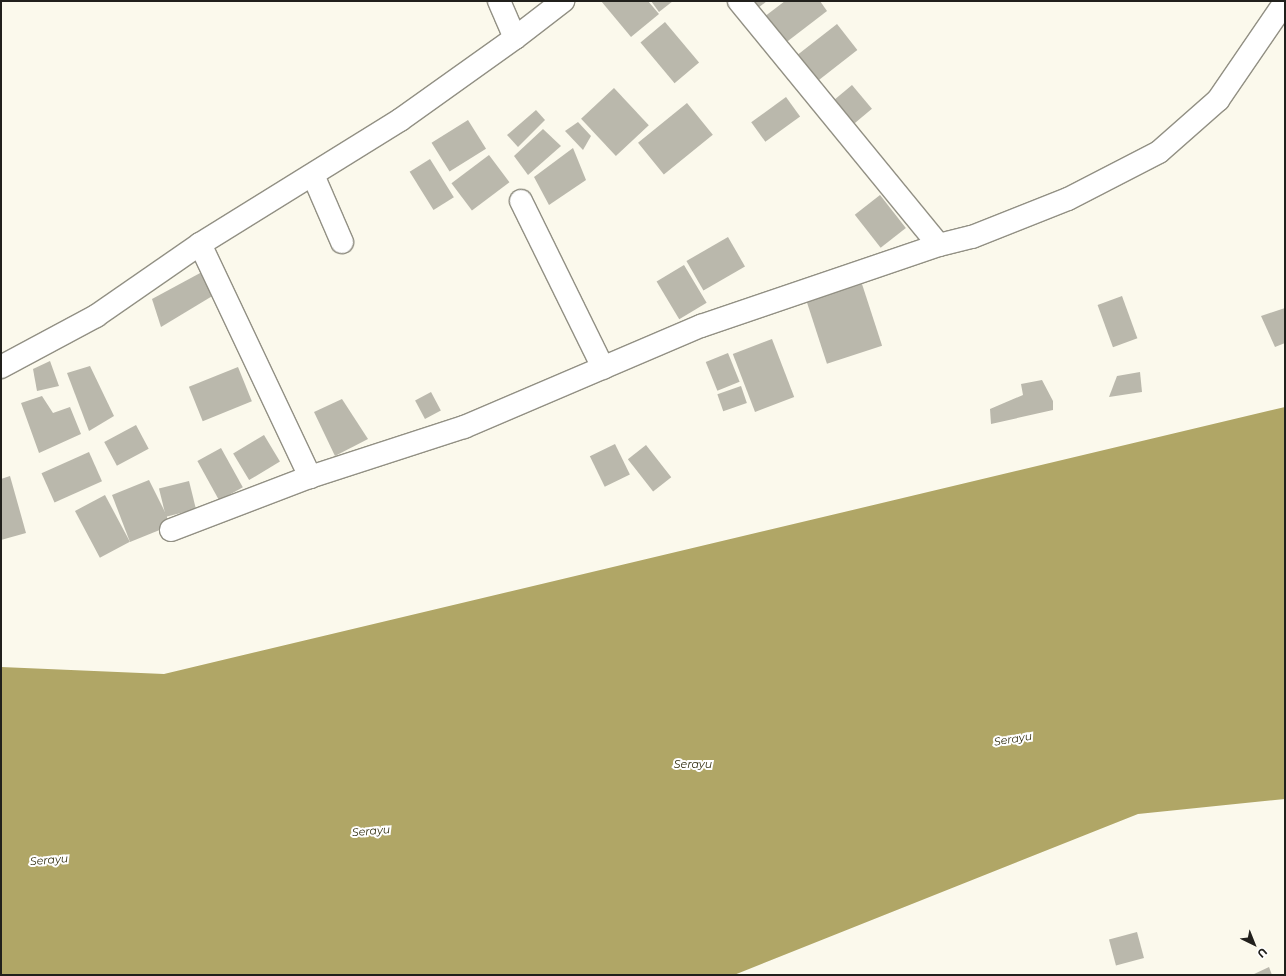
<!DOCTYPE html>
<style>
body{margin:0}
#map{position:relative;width:1286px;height:976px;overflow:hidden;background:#fbf9ec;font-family:Montserrat,sans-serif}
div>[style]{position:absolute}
.water>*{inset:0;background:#b0a666}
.building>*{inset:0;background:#bab8ac;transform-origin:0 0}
.roads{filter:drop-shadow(1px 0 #929084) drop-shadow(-1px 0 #929084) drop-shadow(0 1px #929084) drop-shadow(0 -1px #929084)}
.minor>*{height:22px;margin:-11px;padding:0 11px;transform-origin:11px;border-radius:11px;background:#fff}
span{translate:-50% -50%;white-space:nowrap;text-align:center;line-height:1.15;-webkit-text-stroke:4px #fff;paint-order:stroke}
.water-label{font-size:11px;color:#322e10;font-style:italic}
.frame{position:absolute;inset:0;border:2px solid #21201c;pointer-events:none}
.north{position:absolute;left:1234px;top:924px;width:40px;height:40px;-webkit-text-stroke:3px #fff;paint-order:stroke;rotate:137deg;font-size:11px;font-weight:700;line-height:16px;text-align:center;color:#21201c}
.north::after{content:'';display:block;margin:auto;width:14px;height:18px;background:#21201c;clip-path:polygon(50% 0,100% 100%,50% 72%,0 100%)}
</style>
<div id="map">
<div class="water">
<div style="clip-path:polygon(1285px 407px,1285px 799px,1138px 814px,734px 975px,1px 975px,1px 667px,164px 674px)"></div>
</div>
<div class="building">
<div style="clip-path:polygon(601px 1px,648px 1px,659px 14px,631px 37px)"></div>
<div style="clip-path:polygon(651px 1px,673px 1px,659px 12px)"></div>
<div style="clip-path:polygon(753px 1px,767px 1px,758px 8px)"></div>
<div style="clip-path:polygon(785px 1px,820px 1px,827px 11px,784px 44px,764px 17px)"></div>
<div style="left:665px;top:22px;width:53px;height:32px;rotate:50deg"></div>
<div style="left:837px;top:24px;width:33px;height:54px;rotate:52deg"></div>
<div style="left:852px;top:85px;width:31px;height:28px;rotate:50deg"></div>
<div style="left:614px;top:88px;width:51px;height:45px;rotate:47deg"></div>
<div style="left:786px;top:97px;width:24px;height:43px;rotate:54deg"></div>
<div style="left:687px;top:103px;width:41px;height:63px;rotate:51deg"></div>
<div style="clip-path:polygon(536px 110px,545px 120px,518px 147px,507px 135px)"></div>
<div style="left:468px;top:120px;width:34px;height:43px;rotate:58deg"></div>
<div style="clip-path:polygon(578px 122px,591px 136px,583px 150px,565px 131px)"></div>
<div style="clip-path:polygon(543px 129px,561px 146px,528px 175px,514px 156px)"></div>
<div style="clip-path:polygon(573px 148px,586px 180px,549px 205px,534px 177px)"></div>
<div style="left:489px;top:155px;width:34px;height:47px;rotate:53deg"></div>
<div style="left:430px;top:159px;width:45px;height:24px;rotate:58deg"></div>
<div style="left:880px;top:195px;width:42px;height:32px;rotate:52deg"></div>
<div style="left:728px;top:237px;width:34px;height:48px;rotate:60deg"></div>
<div style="left:684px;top:265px;width:44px;height:32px;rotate:59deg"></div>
<div style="clip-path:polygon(202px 272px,214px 295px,161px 327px,152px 299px)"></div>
<div style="left:862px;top:284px;width:65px;height:58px;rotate:72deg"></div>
<div style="left:1122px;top:296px;width:45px;height:26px;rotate:70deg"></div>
<div style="clip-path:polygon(1285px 308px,1285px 343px,1275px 347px,1261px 316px)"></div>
<div style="left:772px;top:339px;width:62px;height:42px;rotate:69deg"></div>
<div style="left:728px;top:353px;width:31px;height:24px;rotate:68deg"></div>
<div style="clip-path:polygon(50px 361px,59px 386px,37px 391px,33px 369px)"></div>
<div style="clip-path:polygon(90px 366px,114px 416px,89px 431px,67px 373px)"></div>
<div style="left:238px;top:367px;width:37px;height:53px;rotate:68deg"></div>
<div style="clip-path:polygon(1140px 372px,1142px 392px,1109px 397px,1117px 376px)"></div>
<div style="clip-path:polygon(1042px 380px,1053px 401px,1053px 410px,991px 424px,990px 409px,1023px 395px,1021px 384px)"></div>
<div style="left:741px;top:386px;width:18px;height:25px;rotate:71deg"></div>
<div style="left:431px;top:392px;width:21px;height:18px;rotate:62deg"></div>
<div style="clip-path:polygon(42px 396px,53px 413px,70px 407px,81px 434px,39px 453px,21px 403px)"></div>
<div style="clip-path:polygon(342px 399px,368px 439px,335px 456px,314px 412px)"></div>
<div style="left:136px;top:425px;width:27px;height:36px;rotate:62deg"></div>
<div style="left:264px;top:435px;width:31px;height:36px;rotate:59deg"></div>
<div style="left:615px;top:444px;width:34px;height:28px;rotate:64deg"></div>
<div style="left:646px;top:445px;width:41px;height:23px;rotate:52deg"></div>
<div style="left:221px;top:448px;width:45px;height:27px;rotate:61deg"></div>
<div style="left:89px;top:452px;width:32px;height:52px;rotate:66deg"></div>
<div style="clip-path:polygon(10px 476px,26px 533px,1px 540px,1px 479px)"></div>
<div style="clip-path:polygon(149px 480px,167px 516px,167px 527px,130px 542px,112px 495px)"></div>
<div style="left:189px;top:481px;width:29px;height:31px;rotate:76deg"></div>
<div style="left:105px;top:495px;width:53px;height:34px;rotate:62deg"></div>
<div style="left:1137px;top:932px;width:27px;height:29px;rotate:75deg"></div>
<div style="clip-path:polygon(1269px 967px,1272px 975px,1252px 975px)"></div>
</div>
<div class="roads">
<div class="minor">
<div style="left:499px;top:1px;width:40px;rotate:66.6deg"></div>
<div style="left:739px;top:1px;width:315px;rotate:50.7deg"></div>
<div style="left:313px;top:175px;width:73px;rotate:66.6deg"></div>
<div style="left:521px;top:201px;width:186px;rotate:63.8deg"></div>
<div style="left:200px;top:244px;width:258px;rotate:64.7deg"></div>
<div style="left:1px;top:367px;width:108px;rotate:-28.2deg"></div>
<div style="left:96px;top:316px;width:126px;rotate:-34.7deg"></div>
<div style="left:200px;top:244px;width:235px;rotate:-31.8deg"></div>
<div style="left:400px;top:120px;width:141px;rotate:-35.5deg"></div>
<div style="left:515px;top:38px;width:61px;rotate:-37.6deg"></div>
<div style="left:171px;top:530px;width:149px;rotate:-20.9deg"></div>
<div style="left:310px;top:477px;width:162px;rotate:-18deg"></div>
<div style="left:464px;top:427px;width:258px;rotate:-23.1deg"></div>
<div style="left:701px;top:326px;width:251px;rotate:-18.8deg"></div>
<div style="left:939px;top:245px;width:34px;rotate:-14deg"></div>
<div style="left:972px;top:237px;width:103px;rotate:-21.6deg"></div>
<div style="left:1068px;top:199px;width:102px;rotate:-27.3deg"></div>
<div style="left:1159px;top:152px;width:79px;rotate:-41.4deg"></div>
<div style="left:1218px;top:100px;width:119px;rotate:-55.6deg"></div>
</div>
</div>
<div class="water-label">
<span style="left:1013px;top:739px;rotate:-9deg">Serayu</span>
<span style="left:693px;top:764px">Serayu</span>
<span style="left:371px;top:831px;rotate:-5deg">Serayu</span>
<span style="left:49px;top:860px;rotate:-5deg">Serayu</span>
</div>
<div class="frame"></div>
<div class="north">U</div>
</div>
